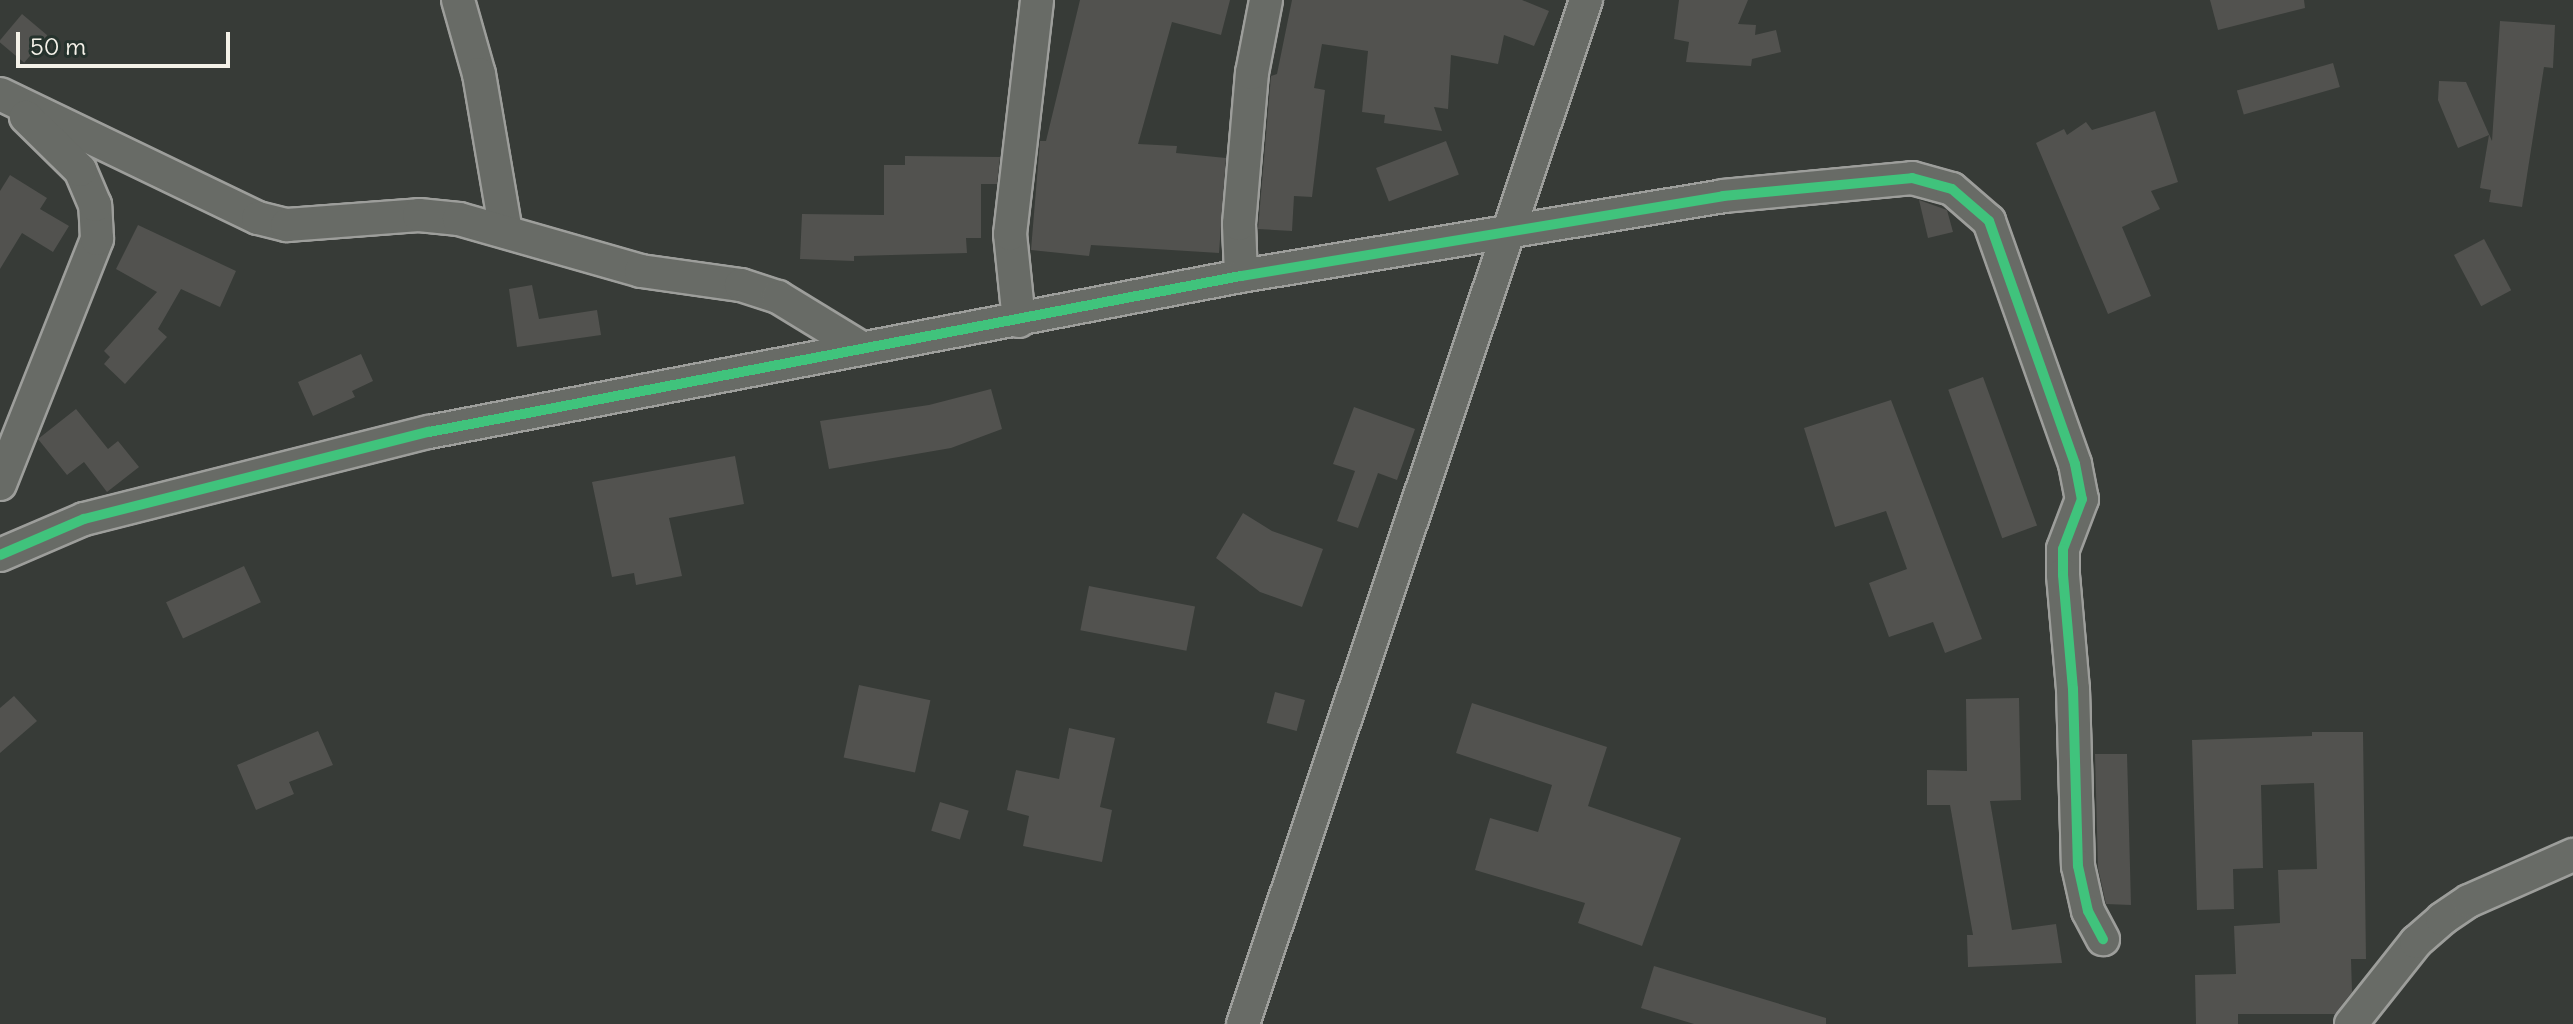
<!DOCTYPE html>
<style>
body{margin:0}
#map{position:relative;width:2573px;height:1024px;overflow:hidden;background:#373b37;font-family:Delius,sans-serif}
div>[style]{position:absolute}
.building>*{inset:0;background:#52524f;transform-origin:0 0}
.roads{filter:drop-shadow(2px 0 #9d9e9b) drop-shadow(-2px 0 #9d9e9b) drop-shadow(0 2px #9d9e9b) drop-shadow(0 -2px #9d9e9b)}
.minor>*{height:32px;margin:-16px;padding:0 16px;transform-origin:16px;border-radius:16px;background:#686b66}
.cycleway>*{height:10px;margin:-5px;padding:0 5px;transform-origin:5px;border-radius:5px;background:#40c37c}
span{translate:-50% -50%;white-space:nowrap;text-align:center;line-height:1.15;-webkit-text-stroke:6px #26332d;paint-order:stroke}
.scale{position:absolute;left:16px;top:32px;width:214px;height:36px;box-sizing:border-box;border:4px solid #f4f1e8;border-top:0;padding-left:10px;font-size:24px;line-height:28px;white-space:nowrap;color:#f4f1e8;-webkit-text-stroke:6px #26332d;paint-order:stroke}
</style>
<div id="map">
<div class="building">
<div style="clip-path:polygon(1080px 0,1230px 0,1221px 35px,1172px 22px,1138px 144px,1177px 146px,1176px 153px,1226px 158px,1219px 253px,1091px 245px,1089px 256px,1031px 250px,1040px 141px,1046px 141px)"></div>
<div style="clip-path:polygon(1292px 0,1522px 0,1549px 11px,1534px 46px,1504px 35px,1498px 64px,1451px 55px,1448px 109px,1434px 107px,1442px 131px,1384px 123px,1385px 115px,1362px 112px,1368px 51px,1322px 44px,1314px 88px,1325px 90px,1312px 197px,1294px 196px,1292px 231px,1258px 229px,1271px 76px,1277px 74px)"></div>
<div style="clip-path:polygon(1679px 0,1748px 0,1738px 24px,1756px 25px,1755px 35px,1776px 30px,1781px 52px,1752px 59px,1751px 66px,1686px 62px,1689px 42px,1674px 39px)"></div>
<div style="clip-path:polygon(2210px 0,2304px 0,2305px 8px,2218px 30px)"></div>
<div style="left:22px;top:14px;width:33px;height:36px;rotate:40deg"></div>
<div style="clip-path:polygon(2500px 21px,2555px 25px,2553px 68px,2544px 67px,2522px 207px,2489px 202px,2491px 190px,2480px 188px,2489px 135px,2458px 148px,2438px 100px,2439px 81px,2466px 82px,2492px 141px)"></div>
<div style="left:2333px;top:63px;width:25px;height:100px;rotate:74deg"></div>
<div style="clip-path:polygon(2155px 111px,2178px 182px,2151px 191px,2160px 209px,2122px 227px,2151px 296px,2108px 314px,2036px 143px,2064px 129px,2067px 135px,2086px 122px,2092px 130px)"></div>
<div style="left:1446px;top:141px;width:36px;height:75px;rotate:69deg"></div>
<div style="clip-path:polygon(905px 156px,1000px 157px,997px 184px,981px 184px,981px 238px,966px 238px,967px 253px,854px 256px,854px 261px,800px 259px,802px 214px,884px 215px,884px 165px,905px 165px)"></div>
<div style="clip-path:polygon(10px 175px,47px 198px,40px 209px,69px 226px,53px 252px,22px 233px,0 269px,0 191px)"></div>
<div style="clip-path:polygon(1919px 200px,1947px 210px,1953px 232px,1928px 238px)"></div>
<div style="clip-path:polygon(138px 225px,236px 271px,220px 307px,181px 289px,158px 329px,167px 337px,125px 384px,104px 364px,110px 357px,104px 351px,157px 292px,116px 269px)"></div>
<div style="left:2484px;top:239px;width:58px;height:34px;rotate:62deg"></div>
<div style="clip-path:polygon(532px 285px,539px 319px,597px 310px,601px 335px,517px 347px,509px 289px)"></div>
<div style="clip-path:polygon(361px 354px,373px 381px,352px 391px,355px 397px,313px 416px,298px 382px)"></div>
<div style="left:1983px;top:377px;width:158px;height:37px;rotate:70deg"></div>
<div style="clip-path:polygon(991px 389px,1002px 429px,951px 448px,829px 469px,820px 421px,929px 405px)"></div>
<div style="clip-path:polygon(1891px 400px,1982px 639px,1945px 653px,1933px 622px,1889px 637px,1869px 583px,1907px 569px,1886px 511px,1835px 527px,1804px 428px)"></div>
<div style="clip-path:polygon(1354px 407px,1415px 429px,1397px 480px,1378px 473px,1358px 528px,1337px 521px,1355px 471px,1333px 464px)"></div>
<div style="clip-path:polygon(76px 409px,108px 449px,118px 441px,139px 467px,107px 492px,84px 462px,67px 475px,38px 439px)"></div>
<div style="clip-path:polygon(735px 456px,744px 504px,669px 518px,682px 576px,636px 585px,634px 573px,612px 577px,592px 482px)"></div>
<div style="clip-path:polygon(1243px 513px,1272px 531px,1323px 549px,1302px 607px,1260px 592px,1216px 558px)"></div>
<div style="left:244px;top:566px;width:40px;height:86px;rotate:65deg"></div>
<div style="left:1089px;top:586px;width:108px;height:45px;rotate:11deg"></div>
<div style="left:859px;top:685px;width:73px;height:74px;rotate:12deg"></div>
<div style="left:1275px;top:692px;width:31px;height:32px;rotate:15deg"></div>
<div style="clip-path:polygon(14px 696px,37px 721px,0 753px,0 708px)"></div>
<div style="clip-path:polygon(2019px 698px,2021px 800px,1990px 801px,2012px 930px,2056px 924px,2062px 963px,1968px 967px,1967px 935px,1973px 935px,1950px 805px,1927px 805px,1927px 770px,1967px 771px,1966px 699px)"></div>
<div style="clip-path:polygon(1472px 703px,1607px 747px,1588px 806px,1681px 838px,1642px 946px,1578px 923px,1585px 903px,1475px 870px,1490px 818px,1538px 832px,1552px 785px,1456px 753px)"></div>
<div style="clip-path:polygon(1069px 728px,1115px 738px,1100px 807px,1112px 810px,1102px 862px,1023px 846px,1029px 816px,1007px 810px,1016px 770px,1059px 779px)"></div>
<div style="clip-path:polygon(318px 731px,333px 765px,289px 782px,294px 794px,256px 810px,237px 765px)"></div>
<div style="clip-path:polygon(2312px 732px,2363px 732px,2366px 959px,2351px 959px,2352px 992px,2335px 1014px,2238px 1014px,2238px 1024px,2196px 1024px,2195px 975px,2236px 974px,2234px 926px,2280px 923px,2278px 870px,2317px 869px,2314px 783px,2261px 785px,2263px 868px,2233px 869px,2234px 909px,2197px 910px,2192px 740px,2312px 736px)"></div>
<div style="clip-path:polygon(2095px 754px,2127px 754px,2131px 905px,2106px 904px,2098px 868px)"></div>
<div style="left:940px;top:802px;width:30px;height:30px;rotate:17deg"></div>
<div style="clip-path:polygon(1654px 966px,1826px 1018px,1826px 1024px,1694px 1024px,1641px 1008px)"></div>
</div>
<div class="roads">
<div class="minor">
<div style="left:458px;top:0;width:77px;rotate:74.2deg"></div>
<div style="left:479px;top:74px;width:160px;rotate:80.3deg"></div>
<div style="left:0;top:94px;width:286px;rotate:25.7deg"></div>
<div style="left:258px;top:218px;width:30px;rotate:14deg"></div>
<div style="left:287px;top:225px;width:132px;rotate:-4.3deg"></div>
<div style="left:419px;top:215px;width:40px;rotate:5.7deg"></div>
<div style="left:459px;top:219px;width:189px;rotate:15.9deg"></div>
<div style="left:641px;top:271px;width:101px;rotate:8deg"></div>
<div style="left:741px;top:285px;width:39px;rotate:18deg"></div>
<div style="left:778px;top:297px;width:96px;rotate:31.4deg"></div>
<div style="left:1241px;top:276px;width:52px;rotate:-92.2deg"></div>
<div style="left:1239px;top:224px;width:152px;rotate:-85.1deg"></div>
<div style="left:1252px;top:73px;width:74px;rotate:-79.1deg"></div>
<div style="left:1019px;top:321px;width:87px;rotate:-95.9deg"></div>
<div style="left:1010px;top:234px;width:236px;rotate:-83.4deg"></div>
<div style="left:0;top:484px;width:264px;rotate:-68.4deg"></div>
<div style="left:97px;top:239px;width:34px;rotate:-93deg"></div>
<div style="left:95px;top:205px;width:38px;rotate:-113deg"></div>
<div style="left:80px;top:170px;width:76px;rotate:-135.5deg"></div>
<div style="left:0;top:555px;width:91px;rotate:-23.2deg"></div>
<div style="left:84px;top:519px;width:356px;rotate:-14.2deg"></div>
<div style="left:429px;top:432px;width:827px;rotate:-10.88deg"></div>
<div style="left:1241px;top:276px;width:489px;rotate:-9.4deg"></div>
<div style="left:1723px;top:196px;width:190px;rotate:-5.4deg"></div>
<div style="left:1912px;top:178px;width:41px;rotate:15.4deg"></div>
<div style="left:1952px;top:189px;width:49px;rotate:40.9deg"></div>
<div style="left:1989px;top:221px;width:258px;rotate:70.5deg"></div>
<div style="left:2075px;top:464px;width:36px;rotate:79deg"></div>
<div style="left:2082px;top:499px;width:53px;rotate:110.8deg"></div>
<div style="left:2063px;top:549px;width:26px;rotate:90deg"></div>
<div style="left:2063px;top:575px;width:114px;rotate:85deg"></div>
<div style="left:2073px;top:689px;width:177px;rotate:88.4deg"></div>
<div style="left:2078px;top:866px;width:46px;rotate:77.5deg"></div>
<div style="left:2088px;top:911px;width:32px;rotate:62deg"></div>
<div style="left:1243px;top:1024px;width:1080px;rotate:-71.48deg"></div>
<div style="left:2351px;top:1024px;width:105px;rotate:-51.6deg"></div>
<div style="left:2416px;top:942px;width:35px;rotate:-41deg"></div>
<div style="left:2442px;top:919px;width:32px;rotate:-34deg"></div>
<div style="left:2469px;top:901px;width:114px;rotate:-23.9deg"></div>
</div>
</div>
<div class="cycleway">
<div style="left:0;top:555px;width:91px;rotate:-23.2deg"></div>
<div style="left:84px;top:519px;width:356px;rotate:-14.2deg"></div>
<div style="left:429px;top:432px;width:827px;rotate:-10.88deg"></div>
<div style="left:1241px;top:276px;width:489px;rotate:-9.4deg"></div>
<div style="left:1723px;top:196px;width:190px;rotate:-5.4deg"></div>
<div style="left:1912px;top:178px;width:41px;rotate:15.4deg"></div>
<div style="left:1952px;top:189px;width:49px;rotate:40.9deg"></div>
<div style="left:1989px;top:221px;width:258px;rotate:70.5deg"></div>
<div style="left:2075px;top:464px;width:36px;rotate:79deg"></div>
<div style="left:2082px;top:499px;width:53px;rotate:110.8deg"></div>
<div style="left:2063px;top:549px;width:26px;rotate:90deg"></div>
<div style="left:2063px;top:575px;width:114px;rotate:85deg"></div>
<div style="left:2073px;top:689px;width:177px;rotate:88.4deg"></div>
<div style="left:2078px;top:866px;width:46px;rotate:77.5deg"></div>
<div style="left:2088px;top:911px;width:32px;rotate:62deg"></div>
</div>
<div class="scale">50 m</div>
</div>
